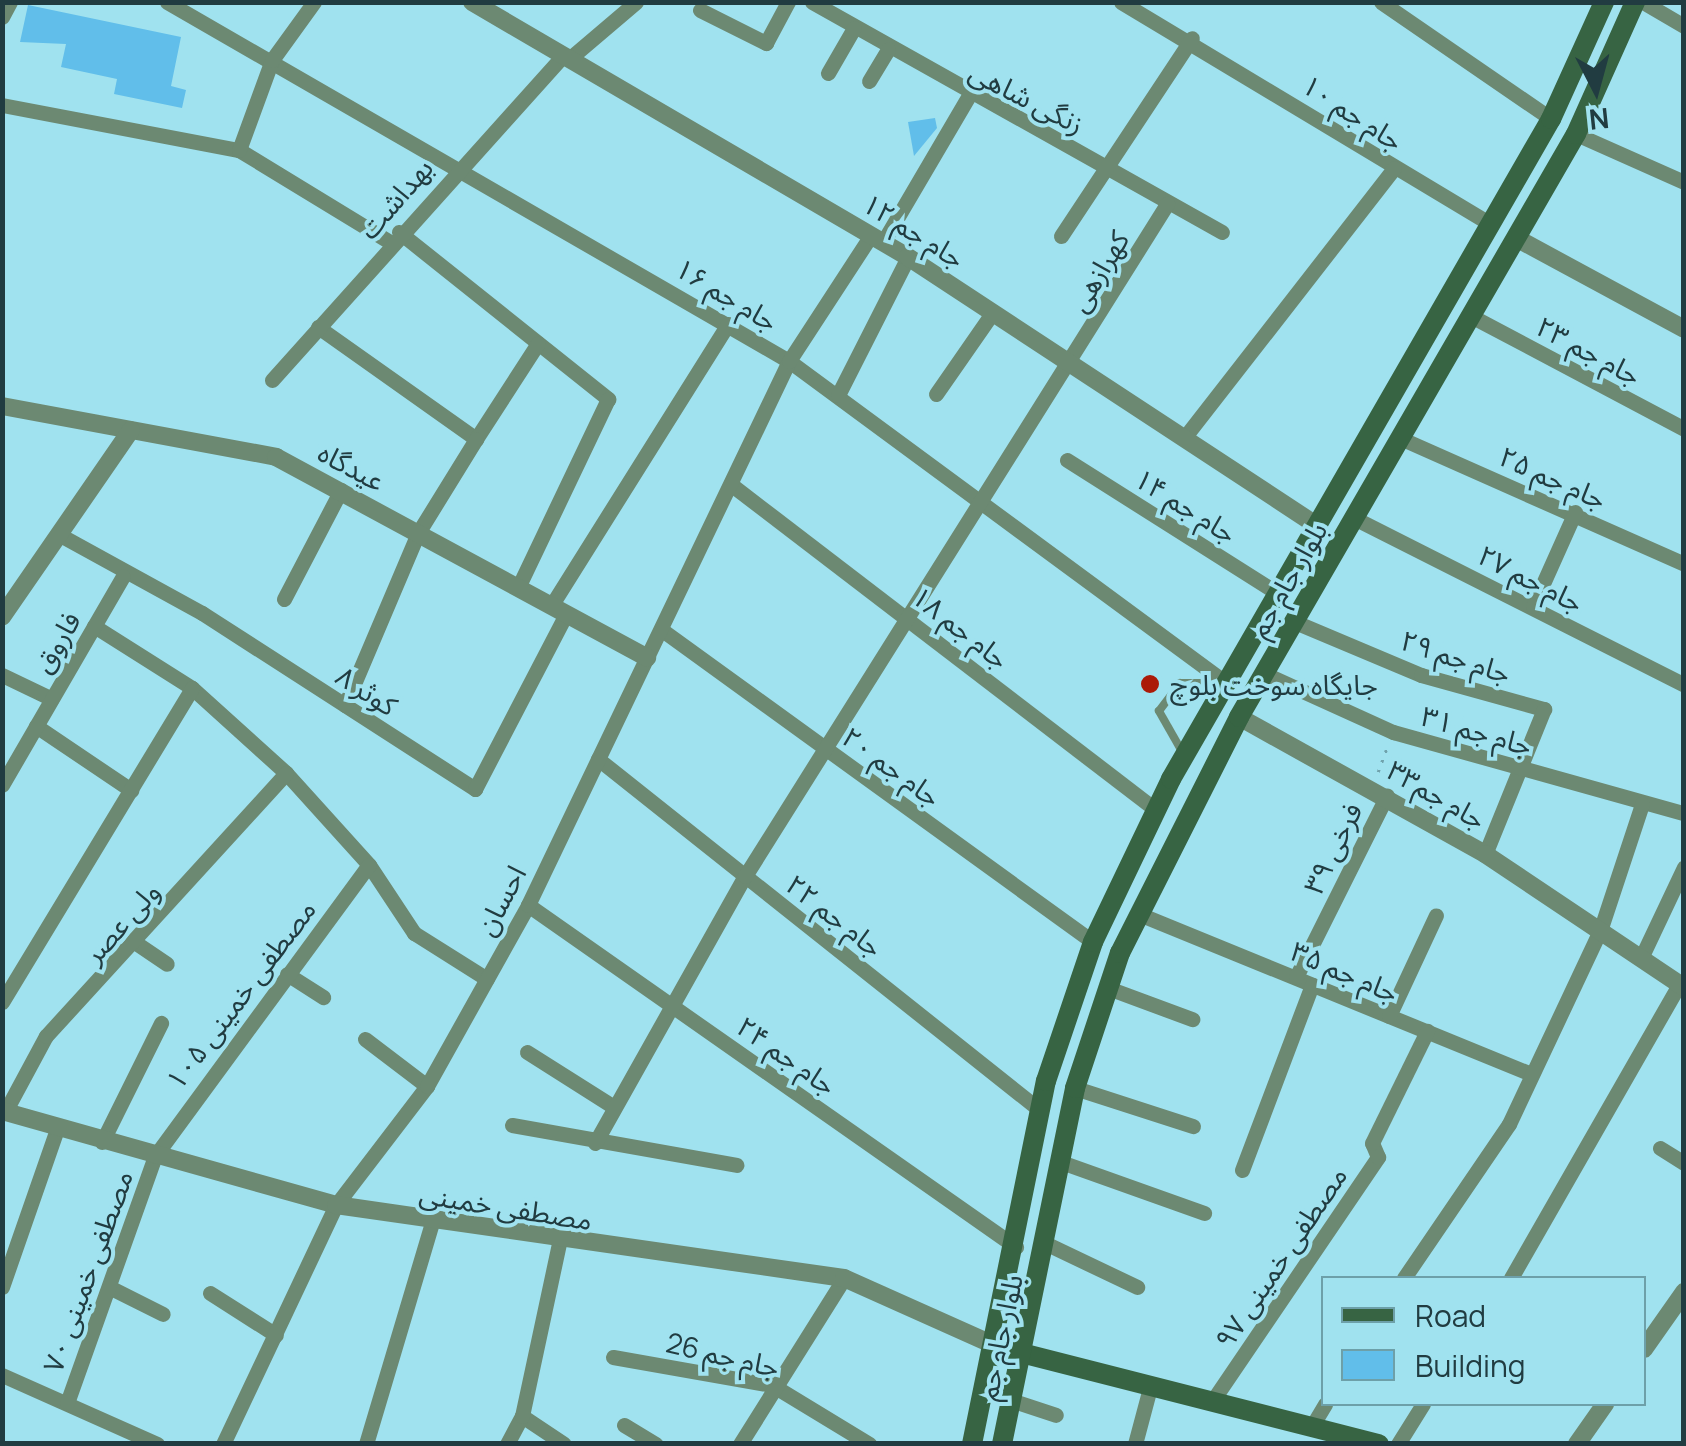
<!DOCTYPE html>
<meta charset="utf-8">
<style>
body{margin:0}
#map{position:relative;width:1686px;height:1446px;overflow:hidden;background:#a0e2ef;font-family:Manrope,"Noto Sans Arabic",sans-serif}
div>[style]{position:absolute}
.building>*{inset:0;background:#61beea}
.path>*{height:2.5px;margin-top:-1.25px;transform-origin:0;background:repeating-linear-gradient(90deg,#70a3ad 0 2.5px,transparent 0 10.5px)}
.service>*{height:8px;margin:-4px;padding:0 4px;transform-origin:4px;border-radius:4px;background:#6c8972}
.minor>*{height:15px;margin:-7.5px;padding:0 7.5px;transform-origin:7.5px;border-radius:7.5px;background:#6c8972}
.tertiary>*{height:18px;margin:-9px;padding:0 9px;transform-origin:9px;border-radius:9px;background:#6c8972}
.secondary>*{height:20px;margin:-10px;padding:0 10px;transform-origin:10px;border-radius:10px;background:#376443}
.dots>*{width:28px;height:28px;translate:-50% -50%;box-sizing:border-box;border:5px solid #a0e2ef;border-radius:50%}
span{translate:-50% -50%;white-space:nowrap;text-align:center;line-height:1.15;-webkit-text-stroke:8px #a0e2ef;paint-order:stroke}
.street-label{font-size:28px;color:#213c41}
.poi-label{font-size:28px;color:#213c41}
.left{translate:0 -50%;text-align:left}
.frame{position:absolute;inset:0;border:5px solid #213c41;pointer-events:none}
.legend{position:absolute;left:1321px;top:1276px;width:325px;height:130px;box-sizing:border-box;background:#a0e2ef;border:2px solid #6da0a9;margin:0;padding:12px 18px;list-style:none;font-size:30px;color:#213c41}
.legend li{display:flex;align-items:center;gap:20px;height:50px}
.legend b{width:50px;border:2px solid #6da0a9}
.north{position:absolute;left:1546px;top:40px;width:100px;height:100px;-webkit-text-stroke:8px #a0e2ef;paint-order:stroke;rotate:174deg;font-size:28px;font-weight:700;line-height:40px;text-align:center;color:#213c41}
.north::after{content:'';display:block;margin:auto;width:35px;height:45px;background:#213c41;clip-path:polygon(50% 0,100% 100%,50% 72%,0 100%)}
</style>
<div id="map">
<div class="building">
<div style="clip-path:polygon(28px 5px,181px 37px,171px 86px,186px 90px,182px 108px,114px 94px,117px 79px,61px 67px,66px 44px,20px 42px)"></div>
<div style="clip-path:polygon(935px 118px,937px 128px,914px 156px,908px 122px)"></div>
</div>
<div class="path">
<div style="left:1378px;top:772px;width:27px;rotate:-70deg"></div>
</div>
<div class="service">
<div style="left:1184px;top:755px;width:51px;rotate:-119.6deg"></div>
<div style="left:1159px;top:711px;width:35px;rotate:-53deg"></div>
<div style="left:1180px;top:683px;width:41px"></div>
</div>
<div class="minor">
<div style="left:167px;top:2px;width:718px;rotate:29.99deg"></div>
<div style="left:789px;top:361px;width:543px;rotate:36.38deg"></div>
<div style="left:812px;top:2px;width:470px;rotate:29.3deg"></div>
<div style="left:1121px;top:2px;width:431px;rotate:31deg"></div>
<div style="left:1381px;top:2px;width:206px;rotate:34.5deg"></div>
<div style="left:1643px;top:2px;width:48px;rotate:30.3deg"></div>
<div style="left:700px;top:10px;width:74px;rotate:26.6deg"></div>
<div style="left:766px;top:43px;width:47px;rotate:-61.8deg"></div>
<div style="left:2px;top:17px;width:17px;rotate:-62deg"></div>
<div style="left:569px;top:59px;width:88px;rotate:-40.4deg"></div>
<div style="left:828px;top:73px;width:52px;rotate:-60deg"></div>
<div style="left:869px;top:81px;width:37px;rotate:-59deg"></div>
<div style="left:2px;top:105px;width:241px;rotate:10.8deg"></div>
<div style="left:239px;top:150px;width:177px;rotate:31.4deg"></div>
<div style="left:1576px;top:134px;width:118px;rotate:24deg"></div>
<div style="left:239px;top:150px;width:96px;rotate:-69.9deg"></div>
<div style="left:272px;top:60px;width:72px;rotate:-54.1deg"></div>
<div style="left:399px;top:232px;width:268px;rotate:38.6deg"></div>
<div style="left:608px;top:399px;width:209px;rotate:115.5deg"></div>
<div style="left:1061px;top:236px;width:237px;rotate:-56.5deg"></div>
<div style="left:883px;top:242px;width:168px;rotate:-59.6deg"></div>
<div style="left:1471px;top:316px;width:241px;rotate:27.9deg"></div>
<div style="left:318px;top:327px;width:194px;rotate:35.3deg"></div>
<div style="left:476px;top:439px;width:114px;rotate:-57.1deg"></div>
<div style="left:272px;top:380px;width:435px;rotate:-48.1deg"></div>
<div style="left:936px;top:394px;width:100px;rotate:-55.2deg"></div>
<div style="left:838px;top:395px;width:155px;rotate:-63.1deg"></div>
<div style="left:1184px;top:438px;width:342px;rotate:-52.1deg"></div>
<div style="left:1400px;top:438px;width:311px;rotate:23.9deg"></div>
<div style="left:1067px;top:460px;width:249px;rotate:32.3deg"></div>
<div style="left:733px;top:486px;width:533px;rotate:37.45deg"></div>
<div style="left:1354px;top:518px;width:370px;rotate:26.8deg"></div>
<div style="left:60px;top:535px;width:162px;rotate:28.8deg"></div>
<div style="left:202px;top:613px;width:325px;rotate:32.8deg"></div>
<div style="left:475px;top:789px;width:197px;rotate:-62.5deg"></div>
<div style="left:284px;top:599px;width:123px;rotate:-62.4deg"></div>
<div style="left:551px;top:606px;width:333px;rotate:-57.9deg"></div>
<div style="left:1533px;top:606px;width:103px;rotate:-65.9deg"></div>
<div style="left:1295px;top:622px;width:137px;rotate:22.8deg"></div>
<div style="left:1421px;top:675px;width:128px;rotate:15.5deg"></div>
<div style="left:1544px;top:709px;width:157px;rotate:112.1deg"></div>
<div style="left:94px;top:626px;width:116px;rotate:32.3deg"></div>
<div style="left:192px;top:688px;width:127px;rotate:42.1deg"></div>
<div style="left:286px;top:773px;width:124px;rotate:47.9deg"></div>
<div style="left:369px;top:865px;width:82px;rotate:56.5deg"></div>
<div style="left:414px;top:933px;width:86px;rotate:32.2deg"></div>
<div style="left:662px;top:630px;width:532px;rotate:35.9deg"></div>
<div style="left:1265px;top:674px;width:141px;rotate:24.4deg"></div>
<div style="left:1393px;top:732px;width:302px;rotate:15.6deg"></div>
<div style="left:2px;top:675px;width:55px;rotate:25.6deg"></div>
<div style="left:345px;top:705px;width:187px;rotate:-67deg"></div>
<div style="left:418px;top:533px;width:110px;rotate:-58.3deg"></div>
<div style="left:36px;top:726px;width:115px;rotate:34deg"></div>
<div style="left:598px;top:759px;width:566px;rotate:38.47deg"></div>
<div style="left:2px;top:785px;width:241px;rotate:-59.9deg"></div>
<div style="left:528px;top:905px;width:596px;rotate:35.02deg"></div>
<div style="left:1139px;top:914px;width:424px;rotate:22.2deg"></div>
<div style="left:136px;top:943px;width:37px;rotate:34deg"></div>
<div style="left:1642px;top:956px;width:98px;rotate:-64.7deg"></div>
<div style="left:287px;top:974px;width:43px;rotate:32.6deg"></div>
<div style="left:1296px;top:977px;width:203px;rotate:-63.4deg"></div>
<div style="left:1108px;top:988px;width:90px;rotate:20.3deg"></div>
<div style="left:2px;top:1002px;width:367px;rotate:-58.8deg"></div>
<div style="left:1389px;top:1016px;width:111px;rotate:-65deg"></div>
<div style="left:365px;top:1039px;width:78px;rotate:37.2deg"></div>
<div style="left:527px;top:1052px;width:103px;rotate:32.3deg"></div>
<div style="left:1075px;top:1088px;width:124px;rotate:17.9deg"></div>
<div style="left:5px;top:1112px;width:86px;rotate:-61.7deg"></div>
<div style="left:46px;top:1036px;width:356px;rotate:-47.6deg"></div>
<div style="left:512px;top:1125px;width:228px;rotate:10.1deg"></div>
<div style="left:102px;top:1142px;width:133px;rotate:-63.6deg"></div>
<div style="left:595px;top:1143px;width:306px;rotate:-60.7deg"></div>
<div style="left:745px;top:876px;width:794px;rotate:-57.87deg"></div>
<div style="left:1660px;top:1148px;width:28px;rotate:32deg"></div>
<div style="left:1061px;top:1162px;width:152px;rotate:19.6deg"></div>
<div style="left:1242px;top:1170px;width:198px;rotate:-69.3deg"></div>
<div style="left:1047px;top:1244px;width:100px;rotate:25.5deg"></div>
<div style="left:1404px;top:1278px;width:186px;rotate:-55.7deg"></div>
<div style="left:1509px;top:1124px;width:213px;rotate:-64.8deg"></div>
<div style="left:1600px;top:931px;width:134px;rotate:-71.7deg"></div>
<div style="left:1511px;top:1278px;width:338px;rotate:-60.2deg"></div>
<div style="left:2px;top:1287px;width:167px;rotate:-70.8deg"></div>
<div style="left:109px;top:1287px;width:60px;rotate:26.6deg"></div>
<div style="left:210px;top:1293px;width:78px;rotate:32.5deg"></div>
<div style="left:613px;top:1357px;width:161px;rotate:10deg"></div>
<div style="left:772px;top:1385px;width:114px;rotate:31.3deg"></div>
<div style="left:2px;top:1375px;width:170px;rotate:24deg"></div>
<div style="left:1213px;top:1400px;width:294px;rotate:-55.8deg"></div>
<div style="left:1378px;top:1157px;width:15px;rotate:-113deg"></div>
<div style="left:1372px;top:1143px;width:125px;rotate:-63.8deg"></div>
<div style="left:1014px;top:1401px;width:44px;rotate:18.4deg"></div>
<div style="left:67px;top:1403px;width:262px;rotate:-70.4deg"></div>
<div style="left:155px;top:1156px;width:361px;rotate:-53.7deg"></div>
<div style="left:522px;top:1416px;width:50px;rotate:33.7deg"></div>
<div style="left:624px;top:1425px;width:37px;rotate:31deg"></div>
<div style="left:1312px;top:1426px;width:26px;rotate:-59deg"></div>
<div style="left:223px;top:1444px;width:264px;rotate:-64.7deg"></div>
<div style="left:336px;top:1205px;width:150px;rotate:-52.6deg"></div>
<div style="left:427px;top:1086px;width:207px;rotate:-60.8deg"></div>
<div style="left:528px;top:905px;width:603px;rotate:-64.37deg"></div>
<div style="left:789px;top:361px;width:150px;rotate:-56.9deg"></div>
<div style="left:366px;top:1444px;width:232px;rotate:-73.4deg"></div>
<div style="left:507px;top:1444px;width:32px;rotate:-62deg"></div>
<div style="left:522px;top:1416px;width:176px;rotate:-77.9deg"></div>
<div style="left:740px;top:1444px;width:196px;rotate:-57.9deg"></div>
<div style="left:1135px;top:1444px;width:62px;rotate:-75.1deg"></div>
<div style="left:1398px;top:1444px;width:47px;rotate:-58deg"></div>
</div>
<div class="tertiary">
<div style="left:472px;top:2px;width:505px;rotate:30.32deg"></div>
<div style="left:908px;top:257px;width:488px;rotate:33.3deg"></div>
<div style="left:1516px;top:238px;width:191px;rotate:28.4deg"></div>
<div style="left:2px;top:406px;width:279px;rotate:10.5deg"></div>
<div style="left:276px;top:457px;width:422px;rotate:28.4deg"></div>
<div style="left:2px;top:617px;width:227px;rotate:-55.4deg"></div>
<div style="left:1239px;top:717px;width:282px;rotate:29.1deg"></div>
<div style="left:1485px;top:854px;width:239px;rotate:33.8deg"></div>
<div style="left:2px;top:1111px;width:347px;rotate:15.7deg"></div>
<div style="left:336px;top:1205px;width:513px;rotate:8.18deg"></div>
<div style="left:844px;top:1278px;width:169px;rotate:24.1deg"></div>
<div style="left:1644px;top:1349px;width:70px;rotate:-54.9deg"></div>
<div style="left:1577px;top:1444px;width:49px;rotate:-55deg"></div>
</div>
<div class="secondary">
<div style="left:998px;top:1347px;width:393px;rotate:14.3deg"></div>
<div style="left:972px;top:1444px;width:370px;rotate:-78.5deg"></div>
<div style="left:1046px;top:1081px;width:147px;rotate:-71.3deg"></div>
<div style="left:1093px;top:942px;width:181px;rotate:-64.4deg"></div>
<div style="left:1171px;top:779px;width:762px;rotate:-60.07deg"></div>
<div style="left:1551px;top:119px;width:128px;rotate:-65.6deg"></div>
<div style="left:1002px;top:1444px;width:363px;rotate:-78.4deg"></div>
<div style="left:1075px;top:1088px;width:142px;rotate:-71.6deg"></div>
<div style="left:1120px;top:953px;width:264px;rotate:-63.2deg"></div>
<div style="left:1239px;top:717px;width:673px;rotate:-59.97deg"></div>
<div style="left:1576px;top:134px;width:145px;rotate:-65.9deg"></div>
</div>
<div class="dots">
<div style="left:1150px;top:684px;background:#ab1a08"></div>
</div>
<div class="street-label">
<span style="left:1027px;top:97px;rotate:27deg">زنگی شاهی</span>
<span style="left:1353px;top:112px;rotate:33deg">جام جم ۱۰</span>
<span style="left:395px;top:198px;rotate:-49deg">بهداشت</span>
<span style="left:914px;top:230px;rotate:32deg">جام جم ۱۲</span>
<span style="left:1098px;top:271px;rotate:-59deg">کهرازهی</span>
<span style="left:727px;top:294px;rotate:31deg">جام جم ۱۶</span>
<span style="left:1589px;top:350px;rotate:28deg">جام جم ۲۳</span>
<span style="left:352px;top:466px;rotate:28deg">عیدگاه</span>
<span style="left:1553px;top:477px;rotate:24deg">جام جم ۲۵</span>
<span style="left:1186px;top:505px;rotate:32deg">جام جم ۱۴</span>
<span style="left:1531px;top:578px;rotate:27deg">جام جم ۲۷</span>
<span style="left:1287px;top:579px;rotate:-60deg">بلوار جام جم</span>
<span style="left:961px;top:627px;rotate:38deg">جام جم ۱۸</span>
<span style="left:56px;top:642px;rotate:-60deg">فاروق</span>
<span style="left:1456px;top:656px;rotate:18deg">جام جم ۲۹</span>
<span style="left:367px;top:690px;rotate:33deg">کوثر ۸</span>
<span style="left:1477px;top:730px;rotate:16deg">جام جم ۳۱</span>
<span style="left:892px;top:766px;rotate:36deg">جام جم ۲۰</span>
<span style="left:1437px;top:794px;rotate:30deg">جام جم۳۳</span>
<span style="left:1332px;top:848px;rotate:-64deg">فرخی ۳۹</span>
<span style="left:500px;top:900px;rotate:-62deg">احسان</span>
<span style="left:835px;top:915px;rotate:38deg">جام جم ۲۲</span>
<span style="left:121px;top:922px;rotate:-48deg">ولی عصر</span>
<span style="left:1345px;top:971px;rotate:23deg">جام جم ۳۵</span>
<span style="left:240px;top:994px;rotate:-53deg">مصطفی خمینی ۱۰۵</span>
<span style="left:787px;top:1055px;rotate:35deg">جام جم ۲۴</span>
<span style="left:506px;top:1206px;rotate:9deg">مصطفی خمینی</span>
<span style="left:1280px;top:1257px;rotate:-56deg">مصطفی خمینی ۹۷</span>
<span style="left:87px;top:1271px;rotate:-70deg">مصطفی خمینی ۷۰</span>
<span style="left:999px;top:1337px;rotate:-78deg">بلوار جام جم</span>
<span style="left:723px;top:1354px;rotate:13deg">جام جم 26</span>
</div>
<div class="poi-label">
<span class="left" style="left:1170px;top:684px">جایگاه سوخت بلوچ</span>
</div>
<div class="frame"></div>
<ul class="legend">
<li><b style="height:12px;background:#376443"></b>Road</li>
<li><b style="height:28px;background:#61beea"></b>Building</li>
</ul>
<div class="north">N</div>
</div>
